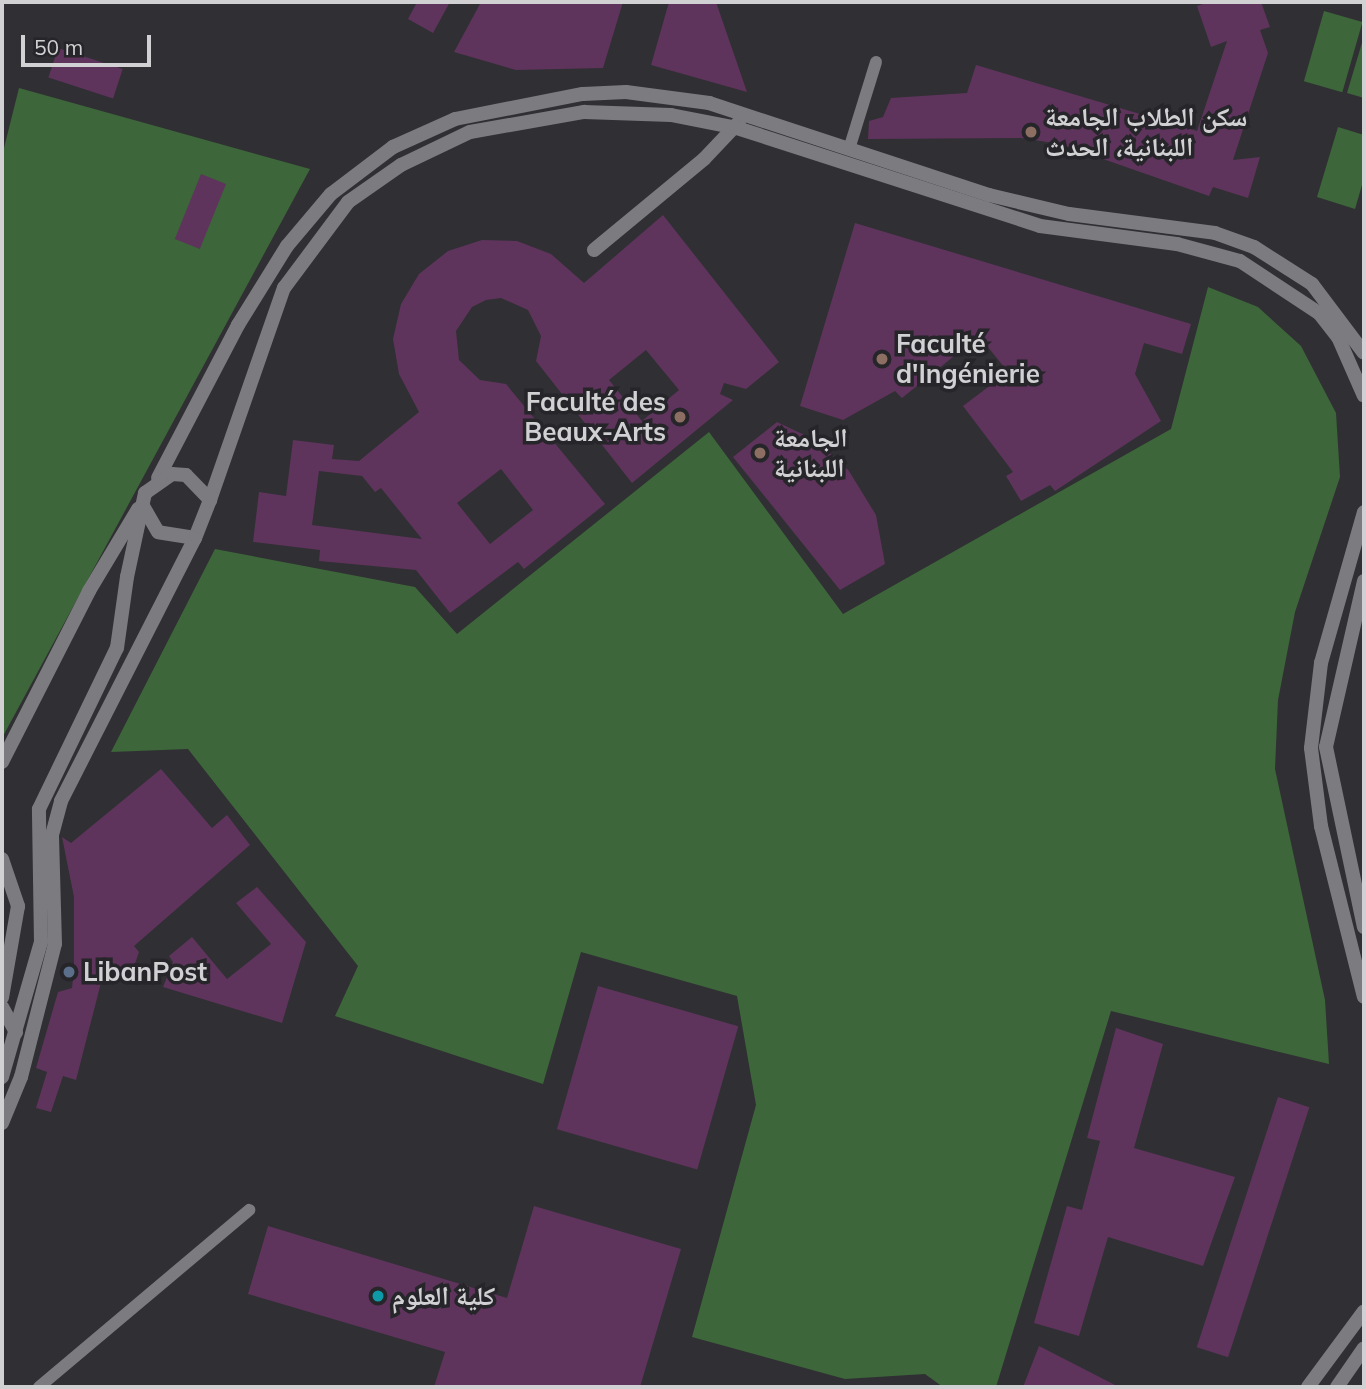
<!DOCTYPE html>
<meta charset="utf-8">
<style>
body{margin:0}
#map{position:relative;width:1366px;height:1389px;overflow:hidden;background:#302f33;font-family:Mulish,"Noto Naskh Arabic",sans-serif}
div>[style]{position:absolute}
.green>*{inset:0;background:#3d663a;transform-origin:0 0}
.building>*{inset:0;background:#5e345c;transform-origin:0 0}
.pedestrian>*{height:12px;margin:-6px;padding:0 6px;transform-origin:6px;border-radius:6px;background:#7c7b80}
.minor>*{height:14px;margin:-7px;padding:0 7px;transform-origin:7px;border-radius:7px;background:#7c7b80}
.dots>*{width:19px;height:19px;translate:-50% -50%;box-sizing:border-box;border:4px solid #262529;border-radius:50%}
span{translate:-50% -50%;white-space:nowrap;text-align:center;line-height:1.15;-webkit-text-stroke:7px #262529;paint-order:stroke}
.poi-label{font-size:26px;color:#d1d1d3;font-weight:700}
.left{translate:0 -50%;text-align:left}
.right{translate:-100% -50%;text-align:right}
.frame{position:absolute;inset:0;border:4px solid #d1d1d3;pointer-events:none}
.scale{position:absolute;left:21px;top:35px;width:130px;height:32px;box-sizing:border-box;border:4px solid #d1d1d3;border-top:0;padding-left:9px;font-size:21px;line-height:24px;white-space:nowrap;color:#d1d1d3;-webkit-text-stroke:5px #262529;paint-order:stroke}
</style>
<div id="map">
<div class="green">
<div style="left:1324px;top:11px;width:40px;height:73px;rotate:16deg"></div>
<div style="clip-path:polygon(1364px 36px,1364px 98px,1347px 93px)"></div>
<div style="clip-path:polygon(19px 88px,310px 169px,2px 738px,2px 156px)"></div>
<div style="clip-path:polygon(1338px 127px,1364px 135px,1364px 178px,1355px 209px,1317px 197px)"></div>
<div style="clip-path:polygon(1208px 287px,1258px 307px,1301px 346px,1336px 413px,1340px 477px,1295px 612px,1278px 700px,1275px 769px,1325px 1000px,1329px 1064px,1111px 1011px,996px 1387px,943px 1387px,925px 1374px,845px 1379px,692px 1337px,756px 1105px,737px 996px,581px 952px,543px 1084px,335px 1016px,358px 966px,188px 749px,111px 752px,215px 549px,415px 587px,457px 634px,709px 432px,843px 614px,1171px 429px)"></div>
</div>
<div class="building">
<div style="clip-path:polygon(417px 2px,450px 2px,433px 33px,408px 19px)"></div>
<div style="clip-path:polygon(481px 2px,623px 2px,603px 68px,516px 70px,454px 52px)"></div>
<div style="clip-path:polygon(669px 2px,716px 2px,747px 92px,651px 65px)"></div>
<div style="clip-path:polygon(1209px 2px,1261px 2px,1270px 27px,1260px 30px,1268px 53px,1233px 160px,1260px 157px,1248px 198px,1213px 187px,1209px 196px,1060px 144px,1021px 138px,868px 139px,869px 121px,883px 117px,891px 98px,967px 93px,976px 65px,1197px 131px,1227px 41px,1211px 47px,1197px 6px)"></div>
<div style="left:58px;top:48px;width:68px;height:31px;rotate:18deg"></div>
<div style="left:201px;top:174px;width:27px;height:70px;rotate:22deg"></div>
<div style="clip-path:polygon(evenodd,663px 215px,779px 362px,746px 389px,724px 383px,720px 394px,733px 400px,632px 483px,536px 361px,541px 336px,528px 310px,501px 298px,486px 300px,472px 307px,456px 331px,459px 360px,480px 380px,506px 384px,605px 504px,524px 569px,518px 562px,450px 613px,416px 570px,319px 561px,320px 550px,253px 542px,259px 492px,286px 496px,293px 440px,334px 445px,332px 459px,359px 461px,419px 412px,399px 374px,393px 339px,401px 304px,419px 274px,448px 251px,482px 240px,517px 241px,551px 254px,584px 283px,663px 215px,646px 350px,679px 390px,642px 421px,609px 380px,646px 350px,663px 215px,501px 469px,533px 510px,490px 544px,457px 503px,501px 469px,663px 215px,319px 471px,362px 476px,375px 492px,381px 488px,422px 539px,312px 525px,319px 471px)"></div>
<div style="clip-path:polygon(855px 223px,1191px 324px,1182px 354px,1144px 343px,1135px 374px,1161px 421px,1055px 491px,1050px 485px,1021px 501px,1006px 476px,1013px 472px,963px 406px,1008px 372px,979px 336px,902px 398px,895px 391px,843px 420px,800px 406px)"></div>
<div style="clip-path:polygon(777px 422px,817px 441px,849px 471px,876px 515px,885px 564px,840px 590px,733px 457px)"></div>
<div style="clip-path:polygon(161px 769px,212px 828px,227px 815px,250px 845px,134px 946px,139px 952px,130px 978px,104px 971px,76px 1080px,63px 1076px,51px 1112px,36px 1108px,47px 1072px,36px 1068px,58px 992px,72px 988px,74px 968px,74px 897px,62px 837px,71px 843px)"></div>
<div style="clip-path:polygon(257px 887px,306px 942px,282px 1023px,163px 987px,173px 962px,169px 956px,192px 937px,227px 979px,271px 944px,236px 903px)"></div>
<div style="left:598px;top:986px;width:146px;height:149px;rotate:16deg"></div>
<div style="clip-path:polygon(1116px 1028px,1163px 1044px,1134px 1148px,1235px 1177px,1203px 1266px,1108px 1237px,1079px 1336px,1034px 1323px,1067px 1206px,1082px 1210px,1100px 1141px,1087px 1138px)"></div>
<div style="left:1278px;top:1097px;width:33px;height:263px;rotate:18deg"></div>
<div style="clip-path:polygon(534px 1206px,681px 1249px,640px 1387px,434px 1387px,445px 1352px,248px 1294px,268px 1226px,507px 1298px)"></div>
<div style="clip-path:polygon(1039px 1346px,1119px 1387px,1023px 1387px)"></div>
</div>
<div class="pedestrian">
<div style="left:850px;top:146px;width:88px;rotate:-72.8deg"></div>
<div style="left:39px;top:1387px;width:275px;rotate:-40.1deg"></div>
</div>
<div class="minor">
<div style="left:594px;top:250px;width:143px;rotate:-39.6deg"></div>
<div style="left:704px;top:159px;width:51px;rotate:-46.6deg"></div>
<div style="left:158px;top:478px;width:173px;rotate:-62.4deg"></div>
<div style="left:238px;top:325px;width:93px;rotate:-58.2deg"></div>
<div style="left:287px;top:246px;width:68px;rotate:-49.8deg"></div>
<div style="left:331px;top:194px;width:78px;rotate:-37.2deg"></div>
<div style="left:393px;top:147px;width:68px;rotate:-24.3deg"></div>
<div style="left:455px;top:119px;width:130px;rotate:-11.1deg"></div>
<div style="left:583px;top:94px;width:43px;rotate:-2.7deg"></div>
<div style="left:626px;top:92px;width:84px;rotate:7.5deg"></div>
<div style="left:709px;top:103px;width:295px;rotate:18.2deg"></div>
<div style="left:989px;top:195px;width:82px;rotate:13.4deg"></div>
<div style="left:1069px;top:214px;width:147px;rotate:7.4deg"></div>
<div style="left:1215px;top:233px;width:41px;rotate:19.7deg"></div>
<div style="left:1254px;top:247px;width:69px;rotate:32.5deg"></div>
<div style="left:1312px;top:284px;width:86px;rotate:53deg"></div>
<div style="left:210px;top:500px;width:225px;rotate:-70.8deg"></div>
<div style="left:284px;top:288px;width:107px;rotate:-53.3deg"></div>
<div style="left:348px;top:202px;width:65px;rotate:-34.9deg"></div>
<div style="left:401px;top:165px;width:76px;rotate:-25.6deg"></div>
<div style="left:470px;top:132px;width:116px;rotate:-10deg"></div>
<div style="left:584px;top:112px;width:87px;rotate:2deg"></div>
<div style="left:671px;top:115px;width:67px;rotate:11.1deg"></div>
<div style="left:737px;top:128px;width:318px;rotate:17.9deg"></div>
<div style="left:1040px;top:226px;width:138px;rotate:7.5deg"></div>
<div style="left:1177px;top:244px;width:65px;rotate:15.1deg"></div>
<div style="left:1240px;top:261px;width:95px;rotate:33.4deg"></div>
<div style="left:1319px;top:313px;width:31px;rotate:52deg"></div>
<div style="left:1338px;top:337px;width:64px;rotate:66.2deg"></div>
<div style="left:1364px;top:512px;width:157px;rotate:105.9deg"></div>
<div style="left:1321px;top:663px;width:86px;rotate:96.7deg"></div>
<div style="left:1311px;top:748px;width:79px;rotate:82.7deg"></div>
<div style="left:1321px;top:826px;width:176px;rotate:75.9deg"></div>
<div style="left:1364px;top:581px;width:170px;rotate:102.9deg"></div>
<div style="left:1326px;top:747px;width:184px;rotate:78.1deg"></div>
<div style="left:2px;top:762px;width:192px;rotate:-63deg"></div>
<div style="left:89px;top:591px;width:96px;rotate:-59.1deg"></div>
<div style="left:2px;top:859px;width:50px;rotate:71.2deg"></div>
<div style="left:18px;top:906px;width:93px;rotate:99.9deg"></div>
<div style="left:2px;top:1007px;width:29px;rotate:61deg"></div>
<div style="left:2px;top:1077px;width:141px;rotate:-73.9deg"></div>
<div style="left:41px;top:942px;width:133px;rotate:-90.9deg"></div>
<div style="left:39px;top:809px;width:179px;rotate:-64.2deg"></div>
<div style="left:117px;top:648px;width:72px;rotate:-82deg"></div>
<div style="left:127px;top:577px;width:86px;rotate:-77.9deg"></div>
<div style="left:145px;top:493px;width:33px;rotate:-35deg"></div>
<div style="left:172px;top:474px;width:14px;rotate:4deg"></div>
<div style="left:186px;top:475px;width:35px;rotate:46deg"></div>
<div style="left:210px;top:500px;width:41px;rotate:111.5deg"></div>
<div style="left:195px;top:538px;width:37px;rotate:-171deg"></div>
<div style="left:158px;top:532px;width:30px;rotate:-120deg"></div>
<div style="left:2px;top:1123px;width:50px;rotate:-67.6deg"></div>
<div style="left:21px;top:1077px;width:137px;rotate:-75.7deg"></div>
<div style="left:55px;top:944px;width:109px;rotate:-91.6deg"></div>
<div style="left:52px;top:835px;width:35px;rotate:-75deg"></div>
<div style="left:61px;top:801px;width:295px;rotate:-63deg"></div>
<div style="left:1308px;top:1387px;width:94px;rotate:-53.6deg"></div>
<div style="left:1337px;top:1387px;width:47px;rotate:-55.3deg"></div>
</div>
<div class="dots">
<div style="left:1031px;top:132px;background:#8d6e63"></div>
<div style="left:882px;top:359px;background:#8d6e63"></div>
<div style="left:680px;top:417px;background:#8d6e63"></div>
<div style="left:760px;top:453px;background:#8d6e63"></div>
<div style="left:69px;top:972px;background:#5c6f8a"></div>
<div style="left:378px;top:1296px;background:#0f9aa8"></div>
</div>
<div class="poi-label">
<span class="left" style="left:1045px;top:132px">سكن الطلاب الجامعة<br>اللبنانية، الحدث</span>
<span class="left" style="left:896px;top:359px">Faculté<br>d'Ingénierie</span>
<span class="right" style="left:666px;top:417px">Faculté des<br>Beaux-Arts</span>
<span class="left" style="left:774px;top:453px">الجامعة<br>اللبنانية</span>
<span class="left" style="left:83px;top:972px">LibanPost</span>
<span class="left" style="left:392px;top:1296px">كلية العلوم</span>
</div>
<div class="frame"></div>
<div class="scale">50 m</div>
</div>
